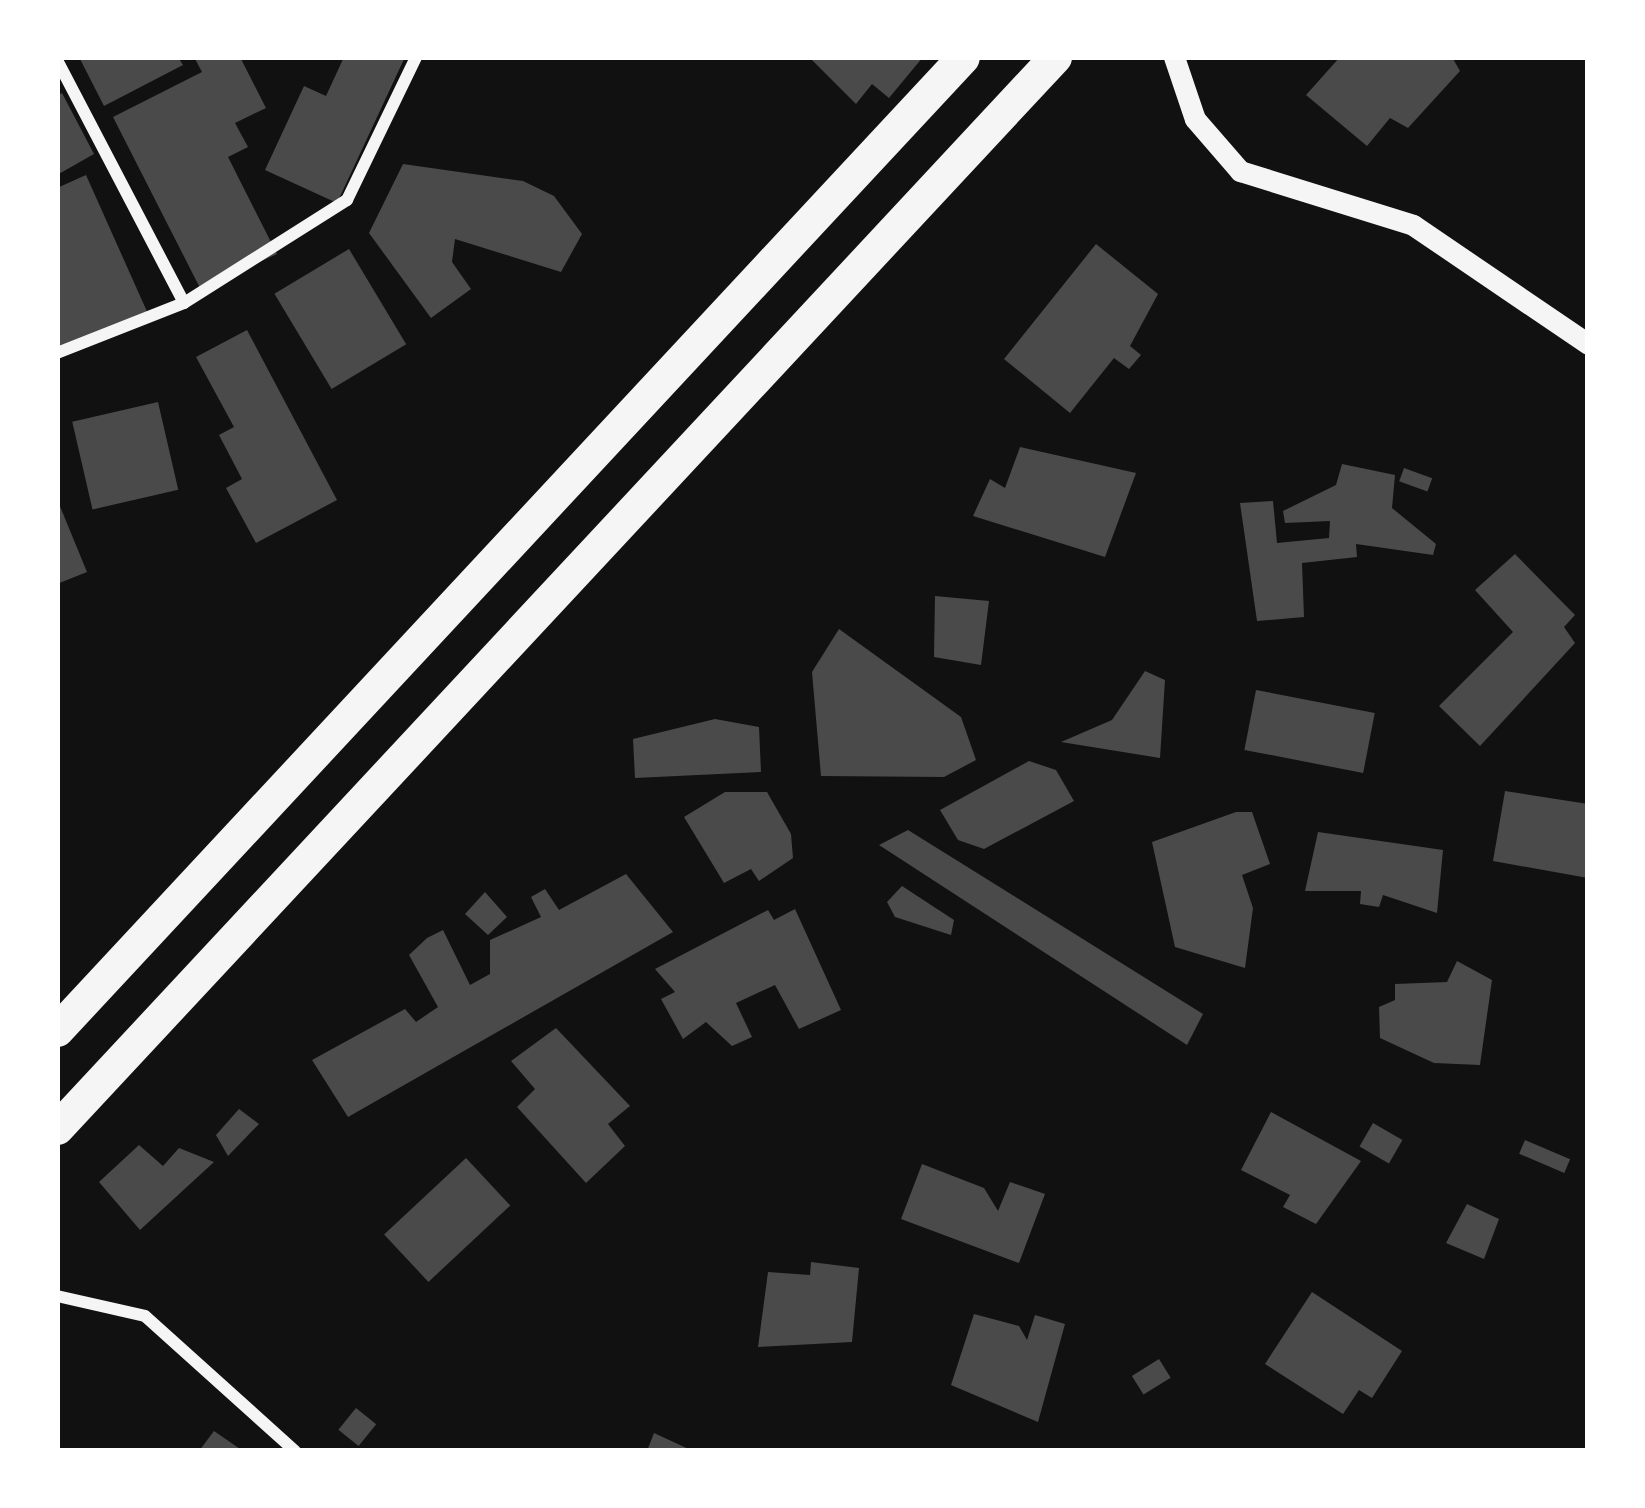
<!DOCTYPE html>
<style>
body{margin:0}
#map{position:relative;width:1645px;height:1508px;overflow:hidden;background:#111;font-family:"Zilla Slab",serif}
div>[style]{position:absolute}
.building>*{inset:0;background:#4a4a4a;transform-origin:0 0}
.minor>*{height:12px;margin:-6px;padding:0 6px;transform-origin:6px;border-radius:6px;background:#f5f5f5}
.tertiary>*{height:21px;margin:-10.5px;padding:0 10.5px;transform-origin:10.5px;border-radius:10.5px;background:#f5f5f5}
.motorway>*{height:33px;margin:-16.5px;padding:0 16.5px;transform-origin:16.5px;border-radius:16.5px;background:#f5f5f5}
span{translate:-50% -50%;white-space:nowrap;text-align:center;line-height:1.15;-webkit-text-stroke:12px #fff;paint-order:stroke}
.frame{position:absolute;inset:0;border:60px solid #fff;pointer-events:none}
</style>
<div id="map">
<div class="building">
<div style="clip-path:polygon(79px 57px,178px 57px,183px 65px,104px 106px)"></div>
<div style="clip-path:polygon(194px 57px,240px 57px,266px 108px,235px 123px,248px 147px,228px 157px,277px 254px,200px 288px,113px 117px,202px 72px)"></div>
<div style="clip-path:polygon(344px 57px,405px 57px,337px 203px,265px 170px,304px 86px,326px 96px)"></div>
<div style="clip-path:polygon(809px 57px,923px 57px,889px 98px,872px 84px,856px 104px)"></div>
<div style="clip-path:polygon(1340px 57px,1452px 57px,1460px 71px,1408px 128px,1390px 118px,1367px 146px,1306px 95px)"></div>
<div style="clip-path:polygon(62px 93px,94px 154px,57px 175px,57px 96px)"></div>
<div style="clip-path:polygon(403px 164px,523px 181px,554px 196px,582px 234px,561px 272px,455px 239px,452px 262px,471px 289px,431px 318px,369px 233px)"></div>
<div style="clip-path:polygon(86px 175px,149px 316px,57px 357px,57px 188px)"></div>
<div style="clip-path:polygon(1096px 244px,1158px 294px,1130px 346px,1141px 355px,1129px 369px,1114px 358px,1070px 413px,1004px 359px)"></div>
<div style="left:349px;top:249px;width:111px;height:87px;rotate:59deg"></div>
<div style="clip-path:polygon(247px 330px,337px 500px,256px 543px,226px 488px,242px 479px,219px 435px,234px 427px,196px 357px)"></div>
<div style="left:158px;top:402px;width:90px;height:88px;rotate:77deg"></div>
<div style="clip-path:polygon(1020px 447px,1136px 473px,1105px 557px,973px 516px,990px 479px,1005px 488px)"></div>
<div style="clip-path:polygon(1342px 464px,1395px 475px,1392px 508px,1436px 544px,1433px 555px,1356px 544px,1357px 557px,1302px 563px,1304px 617px,1257px 621px,1240px 503px,1273px 501px,1277px 543px,1329px 538px,1330px 521px,1285px 523px,1283px 511px,1336px 485px)"></div>
<div style="left:1404px;top:468px;width:30px;height:14px;rotate:20deg"></div>
<div style="clip-path:polygon(57px 499px,87px 572px,57px 584px)"></div>
<div style="clip-path:polygon(1515px 554px,1575px 615px,1564px 627px,1575px 643px,1480px 746px,1439px 706px,1513px 632px,1475px 590px)"></div>
<div style="clip-path:polygon(935px 596px,989px 601px,981px 665px,934px 657px)"></div>
<div style="clip-path:polygon(839px 629px,961px 717px,976px 760px,944px 777px,821px 776px,812px 672px)"></div>
<div style="clip-path:polygon(1145px 671px,1165px 680px,1160px 758px,1061px 742px,1112px 720px)"></div>
<div style="left:1256px;top:690px;width:121px;height:61px;rotate:11deg"></div>
<div style="clip-path:polygon(715px 719px,759px 727px,761px 772px,635px 778px,633px 739px)"></div>
<div style="clip-path:polygon(1029px 761px,1056px 770px,1074px 801px,984px 849px,958px 840px,940px 810px)"></div>
<div style="clip-path:polygon(1505px 791px,1588px 804px,1588px 878px,1493px 861px)"></div>
<div style="clip-path:polygon(725px 792px,767px 792px,791px 834px,793px 858px,759px 881px,751px 869px,724px 883px,684px 817px)"></div>
<div style="clip-path:polygon(1236px 812px,1252px 812px,1270px 864px,1242px 875px,1253px 908px,1245px 968px,1175px 947px,1152px 842px)"></div>
<div style="clip-path:polygon(908px 830px,1203px 1014px,1187px 1045px,879px 845px)"></div>
<div style="clip-path:polygon(1318px 832px,1443px 850px,1437px 913px,1383px 895px,1379px 907px,1360px 904px,1361px 891px,1305px 891px)"></div>
<div style="clip-path:polygon(626px 874px,673px 932px,348px 1117px,312px 1060px,405px 1009px,416px 1022px,438px 1007px,409px 955px,427px 938px,443px 930px,470px 985px,490px 974px,490px 940px,541px 917px,531px 897px,545px 889px,559px 910px)"></div>
<div style="clip-path:polygon(902px 886px,954px 920px,951px 935px,895px 917px,887px 902px)"></div>
<div style="clip-path:polygon(485px 892px,507px 917px,488px 935px,465px 914px)"></div>
<div style="clip-path:polygon(795px 909px,841px 1010px,799px 1029px,775px 985px,736px 1003px,752px 1037px,732px 1046px,706px 1022px,683px 1039px,661px 999px,675px 992px,655px 969px,768px 910px,774px 920px)"></div>
<div style="clip-path:polygon(1457px 961px,1492px 980px,1480px 1065px,1434px 1063px,1380px 1038px,1379px 1007px,1395px 1000px,1395px 984px,1447px 982px)"></div>
<div style="clip-path:polygon(556px 1028px,630px 1106px,608px 1124px,625px 1146px,586px 1183px,517px 1107px,535px 1089px,511px 1061px)"></div>
<div style="clip-path:polygon(239px 1109px,259px 1124px,228px 1156px,216px 1135px)"></div>
<div style="clip-path:polygon(1271px 1112px,1361px 1161px,1316px 1224px,1283px 1207px,1290px 1195px,1241px 1170px)"></div>
<div style="left:1373px;top:1123px;width:34px;height:27px;rotate:30deg"></div>
<div style="left:1525px;top:1140px;width:49px;height:15px;rotate:23deg"></div>
<div style="clip-path:polygon(139px 1145px,163px 1166px,179px 1148px,214px 1162px,140px 1230px,99px 1182px)"></div>
<div style="left:466px;top:1158px;width:65px;height:112px;rotate:47deg"></div>
<div style="clip-path:polygon(922px 1164px,984px 1188px,998px 1211px,1010px 1182px,1045px 1194px,1019px 1263px,901px 1219px)"></div>
<div style="clip-path:polygon(1467px 1204px,1499px 1219px,1484px 1259px,1446px 1243px)"></div>
<div style="clip-path:polygon(811px 1262px,859px 1268px,852px 1342px,758px 1347px,768px 1272px,810px 1275px)"></div>
<div style="clip-path:polygon(1312px 1292px,1402px 1351px,1372px 1398px,1359px 1390px,1343px 1414px,1265px 1364px)"></div>
<div style="clip-path:polygon(974px 1314px,1019px 1326px,1027px 1340px,1035px 1315px,1065px 1324px,1038px 1422px,951px 1385px)"></div>
<div style="left:1159px;top:1359px;width:22px;height:32px;rotate:58deg"></div>
<div style="left:356px;top:1408px;width:26px;height:28px;rotate:39deg"></div>
<div style="clip-path:polygon(214px 1431px,243px 1451px,199px 1451px)"></div>
<div style="clip-path:polygon(654px 1433px,693px 1451px,647px 1451px)"></div>
</div>
<div class="minor">
<div style="left:57px;top:60px;width:274px;rotate:62.4deg"></div>
<div style="left:57px;top:353px;width:136px;rotate:-21.5deg"></div>
<div style="left:184px;top:303px;width:193px;rotate:-32.3deg"></div>
<div style="left:347px;top:200px;width:159px;rotate:-64.2deg"></div>
<div style="left:57px;top:1296px;width:90px;rotate:12.8deg"></div>
<div style="left:145px;top:1316px;width:202px;rotate:42deg"></div>
</div>
<div class="tertiary">
<div style="left:1174px;top:57px;width:65px;rotate:71.3deg"></div>
<div style="left:1195px;top:119px;width:69px;rotate:49.1deg"></div>
<div style="left:1240px;top:171px;width:181px;rotate:17.3deg"></div>
<div style="left:1413px;top:225px;width:212px;rotate:34.2deg"></div>
</div>
<div class="motorway">
<div style="left:57px;top:1030px;width:1329px;rotate:-47.04deg"></div>
<div style="left:57px;top:1128px;width:1464px;rotate:-47.02deg"></div>
</div>
<div class="frame"></div>
</div>
